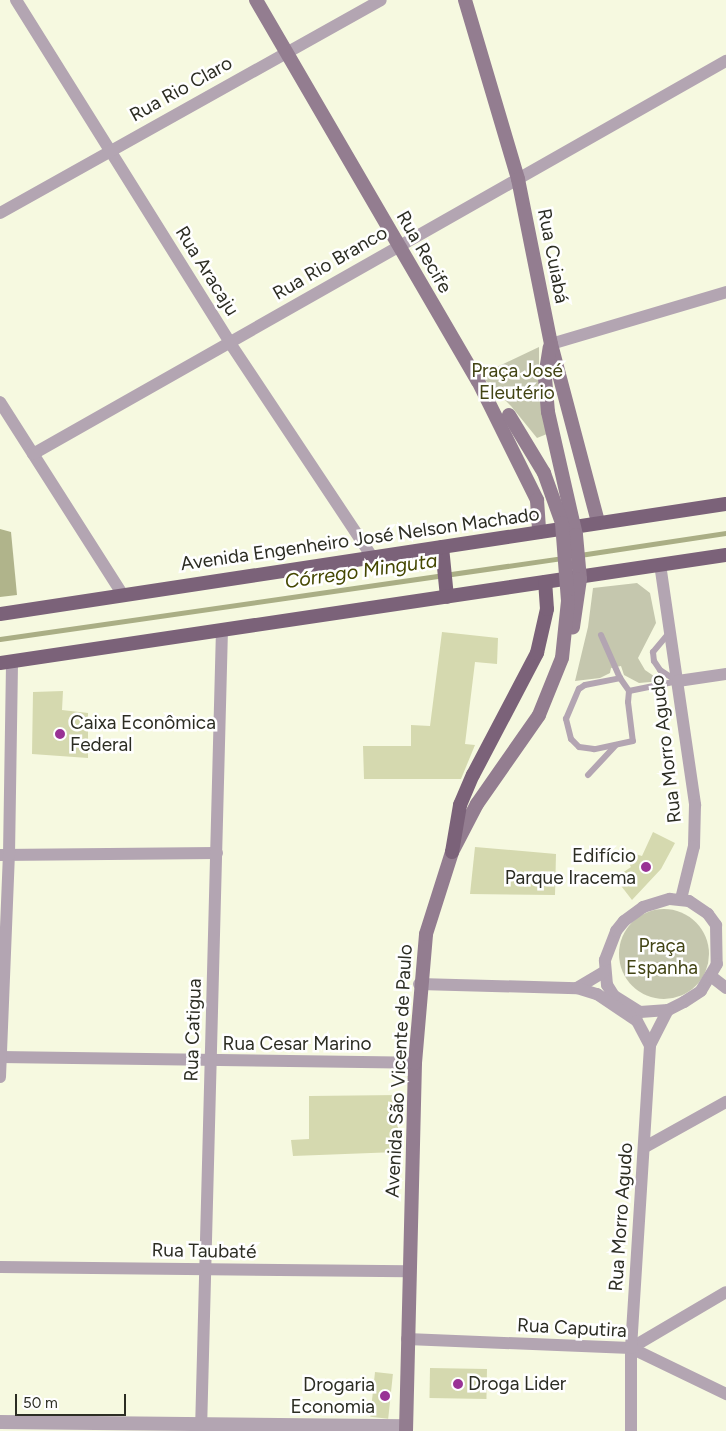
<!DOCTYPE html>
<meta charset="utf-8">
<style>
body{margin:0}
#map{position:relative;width:726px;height:1431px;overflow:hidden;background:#f6f9e0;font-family:Figtree,sans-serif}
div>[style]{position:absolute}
.green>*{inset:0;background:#c5c7ae}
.round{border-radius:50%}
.forest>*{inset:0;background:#b0b48b}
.stream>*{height:4.5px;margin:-2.25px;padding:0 2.25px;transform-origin:2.25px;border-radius:2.25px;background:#aaae85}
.building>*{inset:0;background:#d5d9af;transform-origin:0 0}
.service>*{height:6px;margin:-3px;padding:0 3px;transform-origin:3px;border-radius:3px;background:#b3a5b2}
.minor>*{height:12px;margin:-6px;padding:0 6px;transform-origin:6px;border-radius:6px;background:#b3a5b2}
.tertiary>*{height:14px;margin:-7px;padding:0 7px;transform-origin:7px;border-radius:7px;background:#b3a5b2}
.secondary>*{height:14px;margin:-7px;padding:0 7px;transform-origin:7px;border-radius:7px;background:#937d90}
.primary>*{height:14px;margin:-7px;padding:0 7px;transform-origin:7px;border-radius:7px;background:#7b6279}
.secondary-bridge>*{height:14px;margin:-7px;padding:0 7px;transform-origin:7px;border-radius:7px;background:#937d90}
.dots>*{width:14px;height:14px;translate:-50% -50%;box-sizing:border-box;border:2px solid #fff;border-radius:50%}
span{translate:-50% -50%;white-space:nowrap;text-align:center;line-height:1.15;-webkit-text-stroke:5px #fff;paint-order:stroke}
.street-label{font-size:19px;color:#2c2d23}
.park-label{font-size:19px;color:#424414}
.poi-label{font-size:19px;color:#2c2d23}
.left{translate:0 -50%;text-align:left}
.right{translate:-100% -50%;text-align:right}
.water-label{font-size:20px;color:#444700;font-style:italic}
.scale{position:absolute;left:15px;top:1394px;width:111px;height:22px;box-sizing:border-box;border:2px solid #2c2d23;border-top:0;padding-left:6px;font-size:15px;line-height:18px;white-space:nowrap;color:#2c2d23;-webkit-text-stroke:4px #fff;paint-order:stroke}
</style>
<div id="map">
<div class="green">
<div style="clip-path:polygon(539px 347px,539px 391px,547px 434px,537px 438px,511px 406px,480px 375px)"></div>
<div style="clip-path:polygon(637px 583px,650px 593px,656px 623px,638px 658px,645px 670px,661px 681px,639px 683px,624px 675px,621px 666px,611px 668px,610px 673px,600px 678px,575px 681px,588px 627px,593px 588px)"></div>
<div class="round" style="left:619px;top:909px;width:90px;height:90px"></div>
</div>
<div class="forest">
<div style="clip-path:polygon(0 529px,11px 532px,17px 595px,0 597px)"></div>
</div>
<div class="stream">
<div style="left:580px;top:555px;width:148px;rotate:-8.6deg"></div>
<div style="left:0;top:639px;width:569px;rotate:-8.19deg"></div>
</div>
<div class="building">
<div style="clip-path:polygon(442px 632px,498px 638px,497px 664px,475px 662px,465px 744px,475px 745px,461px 779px,364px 779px,363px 746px,411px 746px,411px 725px,430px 726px)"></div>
<div style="clip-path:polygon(63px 691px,62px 710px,88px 713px,88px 758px,32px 754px,33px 692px)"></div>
<div style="clip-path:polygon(653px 832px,675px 843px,661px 869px,632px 900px,615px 878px,631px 867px,622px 850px,642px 856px)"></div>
<div style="clip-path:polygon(475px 847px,556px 854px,555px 895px,470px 894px)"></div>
<div style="clip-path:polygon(399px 1095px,397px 1152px,293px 1156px,291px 1140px,309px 1139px,309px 1096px)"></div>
<div style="left:430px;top:1368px;width:57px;height:30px;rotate:1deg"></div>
<div style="left:375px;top:1372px;width:18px;height:45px;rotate:6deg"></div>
</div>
<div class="service">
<div style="left:669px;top:633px;width:25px;rotate:130deg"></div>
<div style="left:653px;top:652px;width:9px;rotate:84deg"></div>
<div style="left:654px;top:661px;width:11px;rotate:56deg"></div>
<div style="left:660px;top:670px;width:20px;rotate:33deg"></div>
<div style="left:601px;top:635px;width:47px;rotate:66.2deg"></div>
<div style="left:629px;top:691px;width:11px;rotate:95deg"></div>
<div style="left:628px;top:702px;width:39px;rotate:83deg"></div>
<div style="left:633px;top:741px;width:40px;rotate:168deg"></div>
<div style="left:594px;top:749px;width:15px;rotate:-172deg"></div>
<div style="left:579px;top:747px;width:11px;rotate:-135deg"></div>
<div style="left:571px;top:739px;width:21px;rotate:-104deg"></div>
<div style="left:566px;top:719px;width:33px;rotate:-67deg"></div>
<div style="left:579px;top:689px;width:7px;rotate:-34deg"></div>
<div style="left:585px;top:685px;width:36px;rotate:-11deg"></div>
<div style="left:620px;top:678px;width:16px;rotate:55deg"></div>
<div style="left:629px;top:691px;width:50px;rotate:-11.5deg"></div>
<div style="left:588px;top:775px;width:40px;rotate:-47deg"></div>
</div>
<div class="minor">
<div style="left:16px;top:0;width:404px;rotate:58deg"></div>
<div style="left:230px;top:343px;width:257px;rotate:56.4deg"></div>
<div style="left:0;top:213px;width:436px;rotate:-29.2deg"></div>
<div style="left:551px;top:344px;width:183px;rotate:-16.5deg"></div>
<div style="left:0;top:402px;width:229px;rotate:57.5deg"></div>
<div style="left:33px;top:454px;width:797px;rotate:-29.56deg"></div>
<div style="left:660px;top:564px;width:244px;rotate:81.7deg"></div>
<div style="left:695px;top:805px;width:41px;rotate:91.4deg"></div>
<div style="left:694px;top:846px;width:55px;rotate:103.8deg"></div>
<div style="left:678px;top:681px;width:49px;rotate:-8.3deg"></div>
<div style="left:0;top:855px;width:217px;rotate:-0.5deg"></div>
<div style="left:670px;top:899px;width:19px;rotate:6deg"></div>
<div style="left:689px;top:901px;width:23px;rotate:34deg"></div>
<div style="left:708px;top:914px;width:14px;rotate:54deg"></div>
<div style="left:716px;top:925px;width:39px;rotate:89deg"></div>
<div style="left:717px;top:964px;width:31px;rotate:121deg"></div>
<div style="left:701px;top:991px;width:20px;rotate:147deg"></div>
<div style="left:684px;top:1002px;width:18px;rotate:153deg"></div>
<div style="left:668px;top:1010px;width:28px;rotate:176deg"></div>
<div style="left:640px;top:1012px;width:31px;rotate:-148deg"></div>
<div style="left:614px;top:996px;width:13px;rotate:-122deg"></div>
<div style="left:607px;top:985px;width:25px;rotate:-95deg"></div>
<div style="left:605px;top:960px;width:31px;rotate:-69deg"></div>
<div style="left:616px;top:931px;width:13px;rotate:-51deg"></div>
<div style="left:624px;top:921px;width:24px;rotate:-36deg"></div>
<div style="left:643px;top:907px;width:28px;rotate:-17deg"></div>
<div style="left:712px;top:977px;width:18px;rotate:38deg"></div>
<div style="left:419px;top:984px;width:158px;rotate:1.5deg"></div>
<div style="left:577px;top:988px;width:31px;rotate:-31deg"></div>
<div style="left:577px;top:988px;width:21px;rotate:17deg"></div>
<div style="left:597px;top:994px;width:48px;rotate:34deg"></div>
<div style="left:637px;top:1021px;width:27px;rotate:62deg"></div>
<div style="left:0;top:1057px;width:415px;rotate:0.8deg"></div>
<div style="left:0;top:1077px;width:222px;rotate:-87.7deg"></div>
<div style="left:9px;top:855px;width:194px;rotate:-89.1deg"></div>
<div style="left:645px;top:1147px;width:93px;rotate:-29.1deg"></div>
<div style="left:0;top:1267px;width:407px;rotate:0.6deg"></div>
<div style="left:407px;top:1339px;width:224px;rotate:2.3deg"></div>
<div style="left:631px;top:1348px;width:106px;rotate:25.8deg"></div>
<div style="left:631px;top:1348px;width:110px;rotate:-30.5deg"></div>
<div style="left:201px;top:1431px;width:801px;rotate:-88.5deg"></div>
<div style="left:631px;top:1431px;width:83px;rotate:-90deg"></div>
<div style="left:631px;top:1348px;width:304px;rotate:-86.4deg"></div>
<div style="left:650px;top:1045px;width:39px;rotate:-63deg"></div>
</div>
<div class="tertiary">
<div style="left:0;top:1422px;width:406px;rotate:0.6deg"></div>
</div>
<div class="secondary">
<div style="left:256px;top:0;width:441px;rotate:59.8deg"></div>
<div style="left:478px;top:381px;width:133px;rotate:63.6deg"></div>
<div style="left:537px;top:500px;width:32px;rotate:86deg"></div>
<div style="left:465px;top:0;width:187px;rotate:73.5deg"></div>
<div style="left:518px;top:179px;width:168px;rotate:78.7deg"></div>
<div style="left:551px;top:344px;width:184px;rotate:75.2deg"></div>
<div style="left:548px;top:412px;width:35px;rotate:-95deg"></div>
<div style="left:545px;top:377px;width:30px;rotate:-81deg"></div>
<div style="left:406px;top:1431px;width:368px;rotate:-88.6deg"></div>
<div style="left:415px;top:1063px;width:129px;rotate:-85.1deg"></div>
<div style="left:426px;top:934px;width:86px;rotate:-72.4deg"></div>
<div style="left:452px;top:852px;width:54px;rotate:-62.5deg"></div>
<div style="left:477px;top:804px;width:108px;rotate:-55.1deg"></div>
<div style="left:539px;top:715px;width:61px;rotate:-68deg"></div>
</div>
<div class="primary">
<div style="left:442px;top:547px;width:50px;rotate:84.3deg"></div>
<div style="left:0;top:614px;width:734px;rotate:-8.62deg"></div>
<div style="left:0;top:663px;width:734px;rotate:-8.46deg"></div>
<div style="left:452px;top:852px;width:48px;rotate:-80.3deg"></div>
<div style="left:460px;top:805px;width:33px;rotate:-67deg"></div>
<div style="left:473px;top:775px;width:138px;rotate:-62.3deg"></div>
<div style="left:537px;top:653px;width:45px;rotate:-77.2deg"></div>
<div style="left:547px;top:609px;width:27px;rotate:-94deg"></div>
</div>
<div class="secondary-bridge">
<div style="left:548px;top:412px;width:126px;rotate:77.2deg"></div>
<div style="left:576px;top:535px;width:44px;rotate:84.8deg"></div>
<div style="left:580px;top:579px;width:49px;rotate:98.3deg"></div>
<div style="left:509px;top:415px;width:68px;rotate:58.9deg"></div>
<div style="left:544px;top:473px;width:53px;rotate:70.2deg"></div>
<div style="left:562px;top:523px;width:78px;rotate:85.6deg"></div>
<div style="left:568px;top:601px;width:57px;rotate:96deg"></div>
</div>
<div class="dots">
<div style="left:60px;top:734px;background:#993295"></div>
<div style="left:646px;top:867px;background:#993295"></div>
<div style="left:458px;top:1384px;background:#993295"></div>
<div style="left:385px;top:1396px;background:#993295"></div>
</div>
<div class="street-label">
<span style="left:181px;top:89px;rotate:-29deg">Rua Rio Claro</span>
<span style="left:424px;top:252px;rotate:60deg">Rua Recife</span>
<span style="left:553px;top:256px;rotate:79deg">Rua Cuiabá</span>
<span style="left:330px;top:263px;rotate:-30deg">Rua Rio Branco</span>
<span style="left:207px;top:271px;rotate:58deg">Rua Aracaju</span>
<span style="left:360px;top:539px;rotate:-8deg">Avenida Engenheiro José Nelson Machado</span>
<span style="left:666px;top:749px;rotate:-97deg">Rua Morro Agudo</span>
<span style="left:193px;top:1030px;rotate:-88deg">Rua Catigua</span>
<span style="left:297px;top:1044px">Rua Cesar Marino</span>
<span style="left:399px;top:1071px;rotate:-87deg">Avenida São Vicente de Paulo</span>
<span style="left:621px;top:1217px;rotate:-86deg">Rua Morro Agudo</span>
<span style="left:204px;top:1251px;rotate:1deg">Rua Taubaté</span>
<span style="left:572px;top:1328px;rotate:3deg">Rua Caputira</span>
</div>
<div class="park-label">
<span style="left:517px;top:382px">Praça José<br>Eleutério</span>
<span style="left:662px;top:957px">Praça<br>Espanha</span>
</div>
<div class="poi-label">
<span class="left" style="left:70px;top:734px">Caixa Econômica<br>Federal</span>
<span class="right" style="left:636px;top:867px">Edifício<br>Parque Iracema</span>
<span class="left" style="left:468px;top:1384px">Droga Lider</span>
<span class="right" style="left:375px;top:1396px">Drogaria<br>Economia</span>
</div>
<div class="water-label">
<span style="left:361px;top:571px;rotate:-8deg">Córrego Minguta</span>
</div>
<div class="scale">50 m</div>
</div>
